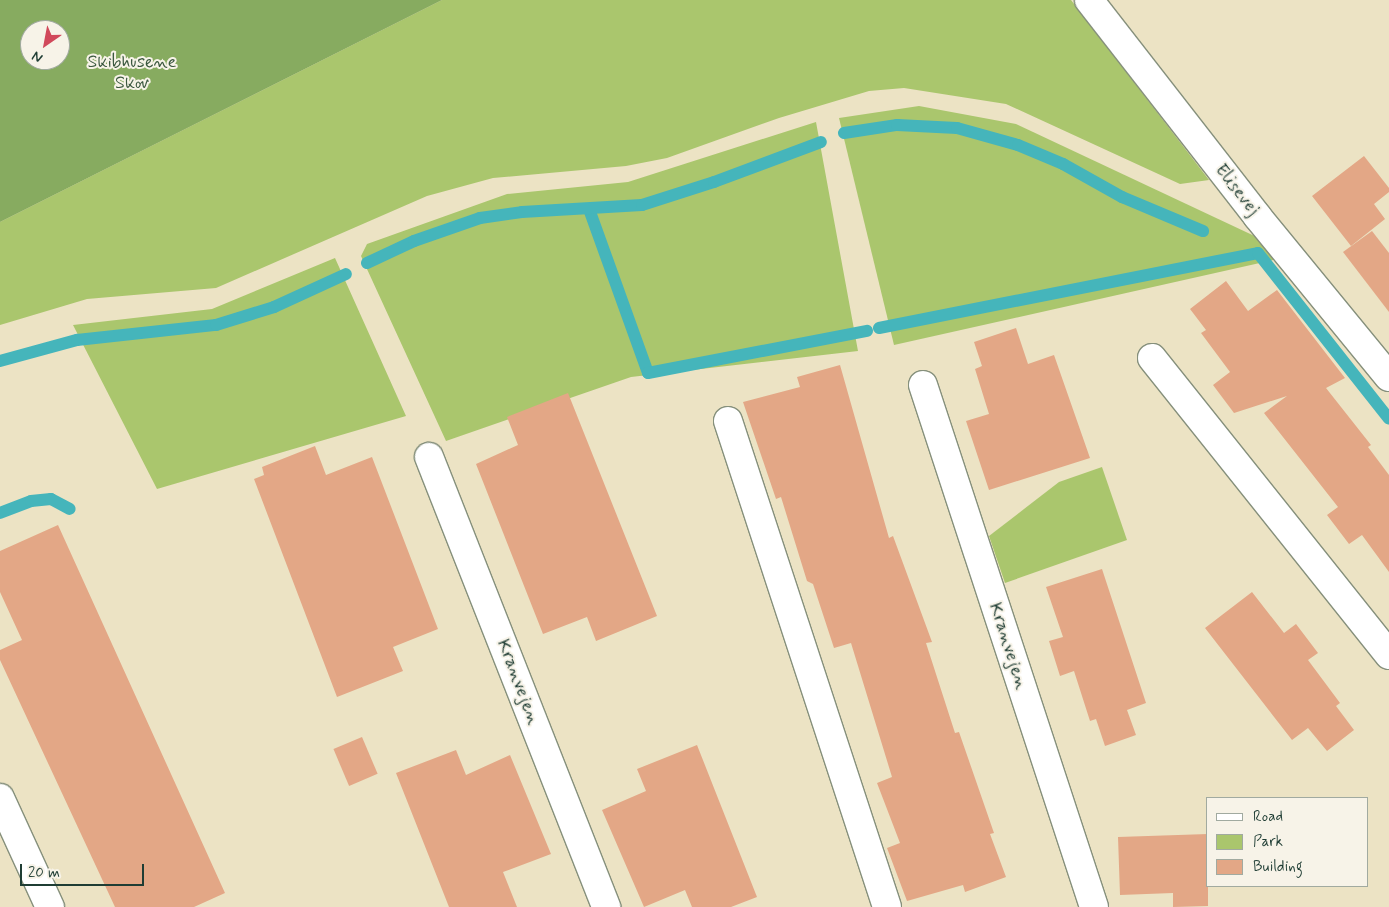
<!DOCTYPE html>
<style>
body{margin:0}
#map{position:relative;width:1389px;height:907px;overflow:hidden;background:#ece3c4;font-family:Mynerve,sans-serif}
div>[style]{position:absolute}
.green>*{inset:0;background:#aac66d}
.forest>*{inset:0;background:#87ab60}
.stream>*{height:12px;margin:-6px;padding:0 6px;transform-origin:6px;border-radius:6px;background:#45b5bb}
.building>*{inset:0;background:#e3a786;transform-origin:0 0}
.roads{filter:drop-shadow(1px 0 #86907c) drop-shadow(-1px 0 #86907c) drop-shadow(0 1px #86907c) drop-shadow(0 -1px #86907c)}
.minor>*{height:28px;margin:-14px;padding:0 14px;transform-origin:14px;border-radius:14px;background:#fff}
span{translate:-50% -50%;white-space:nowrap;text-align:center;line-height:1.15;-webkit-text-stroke:4px #f7f3e8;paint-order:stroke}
.park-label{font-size:18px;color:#3b583f}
.street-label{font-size:18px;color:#1f3d34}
.legend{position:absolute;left:1206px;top:797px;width:162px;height:90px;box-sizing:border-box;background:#f7f3e8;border:1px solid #a1aaa0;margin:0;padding:6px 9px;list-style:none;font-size:15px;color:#1f3d34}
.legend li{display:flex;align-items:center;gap:10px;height:25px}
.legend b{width:25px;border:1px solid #a1aaa0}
.north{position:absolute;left:20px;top:20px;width:50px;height:50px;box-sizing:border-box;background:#f7f3e8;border:1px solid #a1aaa0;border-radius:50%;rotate:213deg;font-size:14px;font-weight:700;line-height:20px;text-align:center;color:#1f3d34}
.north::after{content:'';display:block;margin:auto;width:18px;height:22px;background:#d1495b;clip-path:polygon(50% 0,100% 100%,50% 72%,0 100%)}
.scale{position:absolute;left:20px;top:864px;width:124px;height:22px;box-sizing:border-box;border:2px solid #1f3d34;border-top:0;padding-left:6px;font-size:15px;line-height:18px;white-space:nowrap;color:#1f3d34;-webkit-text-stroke:4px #f7f3e8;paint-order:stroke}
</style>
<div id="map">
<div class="green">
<div style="clip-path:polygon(442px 0,1071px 0,1209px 180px,1180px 184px,1006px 104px,904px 88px,869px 91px,779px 118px,667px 158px,626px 166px,493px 178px,427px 196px,216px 288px,87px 299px,0 325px,0 222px)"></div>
<div style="clip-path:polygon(919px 106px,1016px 124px,1263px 240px,1278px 259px,894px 345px,839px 118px)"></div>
<div style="clip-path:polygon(816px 122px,858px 351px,631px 377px,446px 441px,361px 256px,367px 244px,507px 194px,628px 182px)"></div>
<div style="clip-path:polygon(335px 258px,406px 416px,157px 489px,73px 325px,212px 309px)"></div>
<div style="clip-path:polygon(1102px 467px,1127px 540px,1005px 583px,989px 536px,1059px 482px)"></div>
</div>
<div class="forest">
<div style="clip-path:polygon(evenodd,0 0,442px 0,0 222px,0 0,30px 30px,60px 30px,60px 60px,30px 60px,30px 30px)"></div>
</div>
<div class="stream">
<div style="left:844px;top:133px;width:54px;rotate:-8.6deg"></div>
<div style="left:897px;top:125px;width:60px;rotate:2.9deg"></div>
<div style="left:957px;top:128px;width:63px;rotate:15.6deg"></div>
<div style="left:1018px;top:145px;width:49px;rotate:22.9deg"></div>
<div style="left:1063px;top:164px;width:68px;rotate:29.2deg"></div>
<div style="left:1122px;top:197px;width:88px;rotate:22.8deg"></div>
<div style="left:589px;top:209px;width:174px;rotate:70.2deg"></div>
<div style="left:648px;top:373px;width:223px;rotate:-10.9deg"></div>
<div style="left:367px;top:263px;width:52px;rotate:-25.1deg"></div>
<div style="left:414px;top:241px;width:70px;rotate:-19.2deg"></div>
<div style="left:480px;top:218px;width:42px;rotate:-8.1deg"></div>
<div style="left:522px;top:212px;width:120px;rotate:-3.3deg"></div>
<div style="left:642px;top:205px;width:76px;rotate:-17.7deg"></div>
<div style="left:714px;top:182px;width:114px;rotate:-20.5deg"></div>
<div style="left:879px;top:328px;width:386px;rotate:-11.2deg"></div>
<div style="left:1258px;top:253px;width:211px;rotate:51.7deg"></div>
<div style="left:0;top:361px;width:80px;rotate:-15.3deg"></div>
<div style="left:77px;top:340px;width:140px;rotate:-6.2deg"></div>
<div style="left:216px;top:325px;width:61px;rotate:-17.2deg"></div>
<div style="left:274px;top:307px;width:79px;rotate:-24.6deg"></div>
<div style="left:0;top:513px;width:33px;rotate:-21deg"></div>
<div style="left:31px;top:501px;width:20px;rotate:-6deg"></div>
<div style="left:51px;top:499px;width:21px;rotate:28deg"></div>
</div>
<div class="building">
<div style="clip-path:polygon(1364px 156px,1389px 188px,1389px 192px,1374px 204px,1385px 219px,1351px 246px,1312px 196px)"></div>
<div style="clip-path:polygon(1372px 231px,1389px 253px,1389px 312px,1343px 252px)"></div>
<div style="clip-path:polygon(1226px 281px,1248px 311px,1277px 290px,1345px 378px,1326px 388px,1371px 445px,1368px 447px,1389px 475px,1389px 572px,1362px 535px,1349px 544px,1327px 515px,1338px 507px,1264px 413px,1287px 396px,1234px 413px,1213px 385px,1230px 372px,1201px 333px,1206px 330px,1190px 309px)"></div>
<div style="clip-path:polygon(1016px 328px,1028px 364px,1054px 355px,1090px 458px,989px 490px,966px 421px,989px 414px,975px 369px,982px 366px,974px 342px)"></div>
<div style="clip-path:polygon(840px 365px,889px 538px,893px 536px,932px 642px,926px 643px,955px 733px,959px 732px,994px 833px,990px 834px,1006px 877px,965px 892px,963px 885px,907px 901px,887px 848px,900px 843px,877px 783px,892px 777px,851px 643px,834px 648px,813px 584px,807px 581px,781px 497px,776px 499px,743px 402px,800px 387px,797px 377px)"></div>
<div style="clip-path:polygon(568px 393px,657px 616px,596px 641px,587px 617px,543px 634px,476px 464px,518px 445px,507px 417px)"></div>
<div style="clip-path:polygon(315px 446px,326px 475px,372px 457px,438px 629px,393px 647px,403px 671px,337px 697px,254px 479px,264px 475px,262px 467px)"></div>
<div style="clip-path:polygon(58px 525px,225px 893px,194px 907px,115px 907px,0 660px,0 650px,22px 640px,0 592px,0 551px)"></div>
<div style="clip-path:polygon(1102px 569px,1146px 703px,1127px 710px,1136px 735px,1105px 746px,1096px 719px,1090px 721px,1074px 671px,1060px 676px,1049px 641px,1063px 637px,1046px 587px)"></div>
<div style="clip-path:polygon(1252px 592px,1284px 633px,1296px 624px,1318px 653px,1308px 660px,1340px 703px,1336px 706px,1354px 730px,1327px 751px,1308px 728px,1292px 740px,1205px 628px)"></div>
<div style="left:362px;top:737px;width:40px;height:31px;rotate:67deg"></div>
<div style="clip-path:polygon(697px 745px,757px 897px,731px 907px,692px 907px,685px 890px,644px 907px,602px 810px,646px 791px,637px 769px)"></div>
<div style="clip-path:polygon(456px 750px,466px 775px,510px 755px,551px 854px,503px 872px,517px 907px,449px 907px,396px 773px)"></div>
<div style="clip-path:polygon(1208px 834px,1208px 906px,1173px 907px,1173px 893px,1120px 895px,1118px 837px)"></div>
</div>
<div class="roads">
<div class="minor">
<div style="left:1089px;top:0;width:274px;rotate:52.1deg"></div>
<div style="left:1257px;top:216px;width:208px;rotate:50.7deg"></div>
<div style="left:1152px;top:358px;width:380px;rotate:51.4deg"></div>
<div style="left:923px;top:385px;width:549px;rotate:71.86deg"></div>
<div style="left:728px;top:421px;width:511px;rotate:71.88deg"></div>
<div style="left:429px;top:457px;width:484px;rotate:68.5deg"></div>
<div style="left:0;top:798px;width:120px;rotate:65.4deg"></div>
</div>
</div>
<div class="park-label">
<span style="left:132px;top:73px">Skibhusene<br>Skov</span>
</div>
<div class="street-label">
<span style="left:1237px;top:190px;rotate:52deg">Elisevej</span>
<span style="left:1008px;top:646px;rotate:72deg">Kranvejen</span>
<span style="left:518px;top:682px;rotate:69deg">Kranvejen</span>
</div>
<ul class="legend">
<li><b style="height:6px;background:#fff"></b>Road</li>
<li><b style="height:14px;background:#aac66d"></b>Park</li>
<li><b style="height:14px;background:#e3a786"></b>Building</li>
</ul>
<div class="north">N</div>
<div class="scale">20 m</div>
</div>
